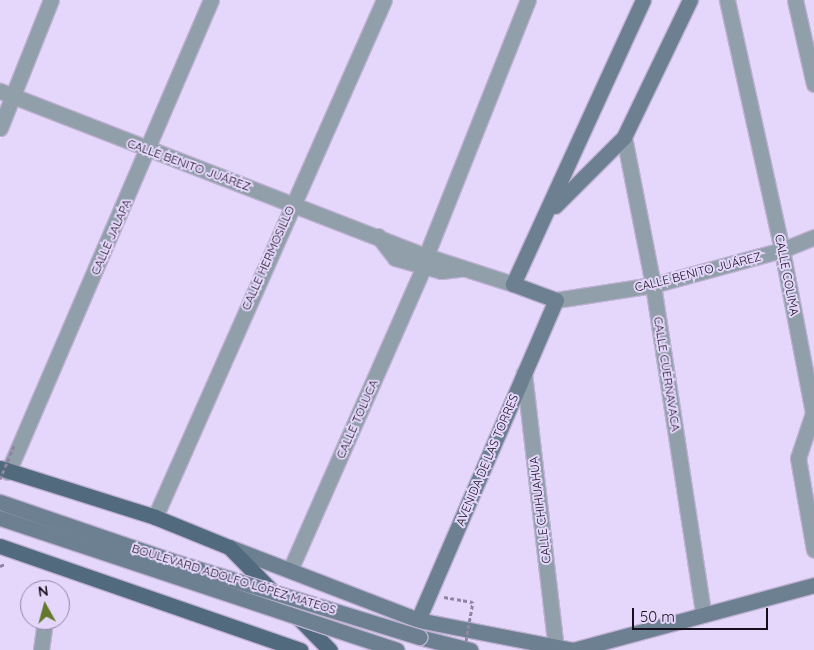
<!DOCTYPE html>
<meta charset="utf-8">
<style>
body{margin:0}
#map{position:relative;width:814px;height:650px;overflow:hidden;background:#e5d6fb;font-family:Quicksand,sans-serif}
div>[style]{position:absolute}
.path>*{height:3px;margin-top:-1.5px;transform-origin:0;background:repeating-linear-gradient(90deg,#9085a0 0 4px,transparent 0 6.5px)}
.roads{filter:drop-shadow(1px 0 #bfb2d3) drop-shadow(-1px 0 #bfb2d3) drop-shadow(0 1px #bfb2d3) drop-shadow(0 -1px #bfb2d3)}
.street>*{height:15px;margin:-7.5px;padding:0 7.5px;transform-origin:7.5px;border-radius:7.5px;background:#919faa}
.secondary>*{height:15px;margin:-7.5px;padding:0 7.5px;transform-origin:7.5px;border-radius:7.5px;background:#6c8091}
.primary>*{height:15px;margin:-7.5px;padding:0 7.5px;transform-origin:7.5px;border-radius:7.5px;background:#516a7e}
.path-bridge>*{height:3px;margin-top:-1.5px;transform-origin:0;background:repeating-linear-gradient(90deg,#9085a0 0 4px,transparent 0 6.5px)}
.bridges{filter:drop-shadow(1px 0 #bfb2d3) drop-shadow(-1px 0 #bfb2d3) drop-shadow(0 1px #bfb2d3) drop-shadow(0 -1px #bfb2d3)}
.secondary-bridge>*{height:15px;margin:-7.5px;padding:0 7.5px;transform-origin:7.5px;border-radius:7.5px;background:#6c8091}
span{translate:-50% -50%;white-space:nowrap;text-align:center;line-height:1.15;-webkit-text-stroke:4px #e5d6fb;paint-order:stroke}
.street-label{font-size:12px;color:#140f1b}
.north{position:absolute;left:20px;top:580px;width:50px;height:50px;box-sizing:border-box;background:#e5d6fb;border:1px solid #9186a1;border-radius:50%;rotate:353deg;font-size:14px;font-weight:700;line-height:20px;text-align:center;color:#140f1b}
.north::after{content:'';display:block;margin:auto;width:18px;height:22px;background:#62792b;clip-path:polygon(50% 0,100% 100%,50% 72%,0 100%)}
.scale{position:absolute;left:632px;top:608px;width:136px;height:22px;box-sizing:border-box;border:2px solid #140f1b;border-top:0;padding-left:6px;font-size:15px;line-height:18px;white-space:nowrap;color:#140f1b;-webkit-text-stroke:4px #e5d6fb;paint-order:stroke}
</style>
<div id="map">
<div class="path">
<div style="left:0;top:566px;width:5px;rotate:-22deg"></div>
<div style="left:444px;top:597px;width:29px;rotate:10deg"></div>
</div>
<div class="roads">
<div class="street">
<div style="left:727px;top:0;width:256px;rotate:77.6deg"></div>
<div style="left:782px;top:250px;width:166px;rotate:79.2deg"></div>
<div style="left:813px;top:413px;width:47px;rotate:108.4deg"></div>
<div style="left:798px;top:458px;width:93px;rotate:80.1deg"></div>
<div style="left:795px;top:0;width:86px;rotate:77.3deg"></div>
<div style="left:0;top:91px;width:457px;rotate:21.2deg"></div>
<div style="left:426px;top:256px;width:91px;rotate:17.8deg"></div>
<div style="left:0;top:128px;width:138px;rotate:-68.3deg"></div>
<div style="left:624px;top:137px;width:151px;rotate:78.9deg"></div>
<div style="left:653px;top:285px;width:332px;rotate:81.3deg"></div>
<div style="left:378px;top:236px;width:28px;rotate:52deg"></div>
<div style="left:395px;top:258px;width:48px;rotate:15.8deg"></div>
<div style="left:441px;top:271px;width:20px;rotate:-6deg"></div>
<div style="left:426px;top:256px;width:276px;rotate:-68.3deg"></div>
<div style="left:556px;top:300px;width:98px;rotate:-8.8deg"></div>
<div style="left:653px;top:285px;width:134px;rotate:-15.2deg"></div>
<div style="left:782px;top:250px;width:35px;rotate:-22deg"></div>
<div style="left:524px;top:373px;width:277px;rotate:83.4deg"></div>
<div style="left:8px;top:472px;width:514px;rotate:-66.73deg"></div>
<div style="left:155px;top:517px;width:565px;rotate:-66.11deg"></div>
<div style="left:290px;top:570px;width:330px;rotate:-66.2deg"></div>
<div style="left:41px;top:650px;width:30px;rotate:-82deg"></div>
</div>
<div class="secondary">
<div style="left:555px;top:206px;width:98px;rotate:-45deg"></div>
<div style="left:624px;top:137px;width:152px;rotate:-64.3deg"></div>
<div style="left:229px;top:547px;width:203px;rotate:21.1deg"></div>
<div style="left:418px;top:620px;width:157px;rotate:11deg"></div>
<div style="left:418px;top:620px;width:348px;rotate:-66.7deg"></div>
<div style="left:556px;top:300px;width:46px;rotate:-159.6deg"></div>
<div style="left:513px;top:284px;width:312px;rotate:-65.4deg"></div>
<div style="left:419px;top:637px;width:53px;rotate:14.3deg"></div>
<div style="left:573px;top:650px;width:250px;rotate:-15.1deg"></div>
</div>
<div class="primary">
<div style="left:0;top:468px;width:163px;rotate:17.5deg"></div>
<div style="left:155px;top:517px;width:80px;rotate:22.1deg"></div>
<div style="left:229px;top:547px;width:144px;rotate:45.6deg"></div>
<div style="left:0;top:546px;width:318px;rotate:19.1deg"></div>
</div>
</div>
<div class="path-bridge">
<div style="left:0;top:479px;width:38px;rotate:-67deg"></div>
<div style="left:466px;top:641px;width:40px;rotate:-80deg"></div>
</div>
<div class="bridges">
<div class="secondary-bridge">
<div style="left:0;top:502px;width:179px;rotate:18.9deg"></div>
<div style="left:169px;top:560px;width:262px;rotate:17.1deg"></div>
<div style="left:0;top:518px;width:418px;rotate:18.4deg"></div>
</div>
</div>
<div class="street-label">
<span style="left:189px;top:165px;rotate:20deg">CALLE BENITO JUÁREZ</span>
<span style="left:111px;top:237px;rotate:-66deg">CALLE JALAPA</span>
<span style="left:268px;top:258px;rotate:-66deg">CALLE HERMOSILLO</span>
<span style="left:698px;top:272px;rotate:-14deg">CALLE BENITO JUÁREZ</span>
<span style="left:787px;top:275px;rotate:79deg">CALLE COLIMA</span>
<span style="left:667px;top:374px;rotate:81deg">CALLE CUERNAVACA</span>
<span style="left:357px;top:419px;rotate:-66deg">CALLE TOLUCA</span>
<span style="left:487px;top:460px;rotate:-67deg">AVENIDA DE LAS TORRES</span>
<span style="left:540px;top:510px;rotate:-97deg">CALLE CHIHUAHUA</span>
<span style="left:234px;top:579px;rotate:17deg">BOULEVARD ADOLFO LÓPEZ MATEOS</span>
</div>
<div class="north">N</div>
<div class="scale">50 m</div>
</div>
